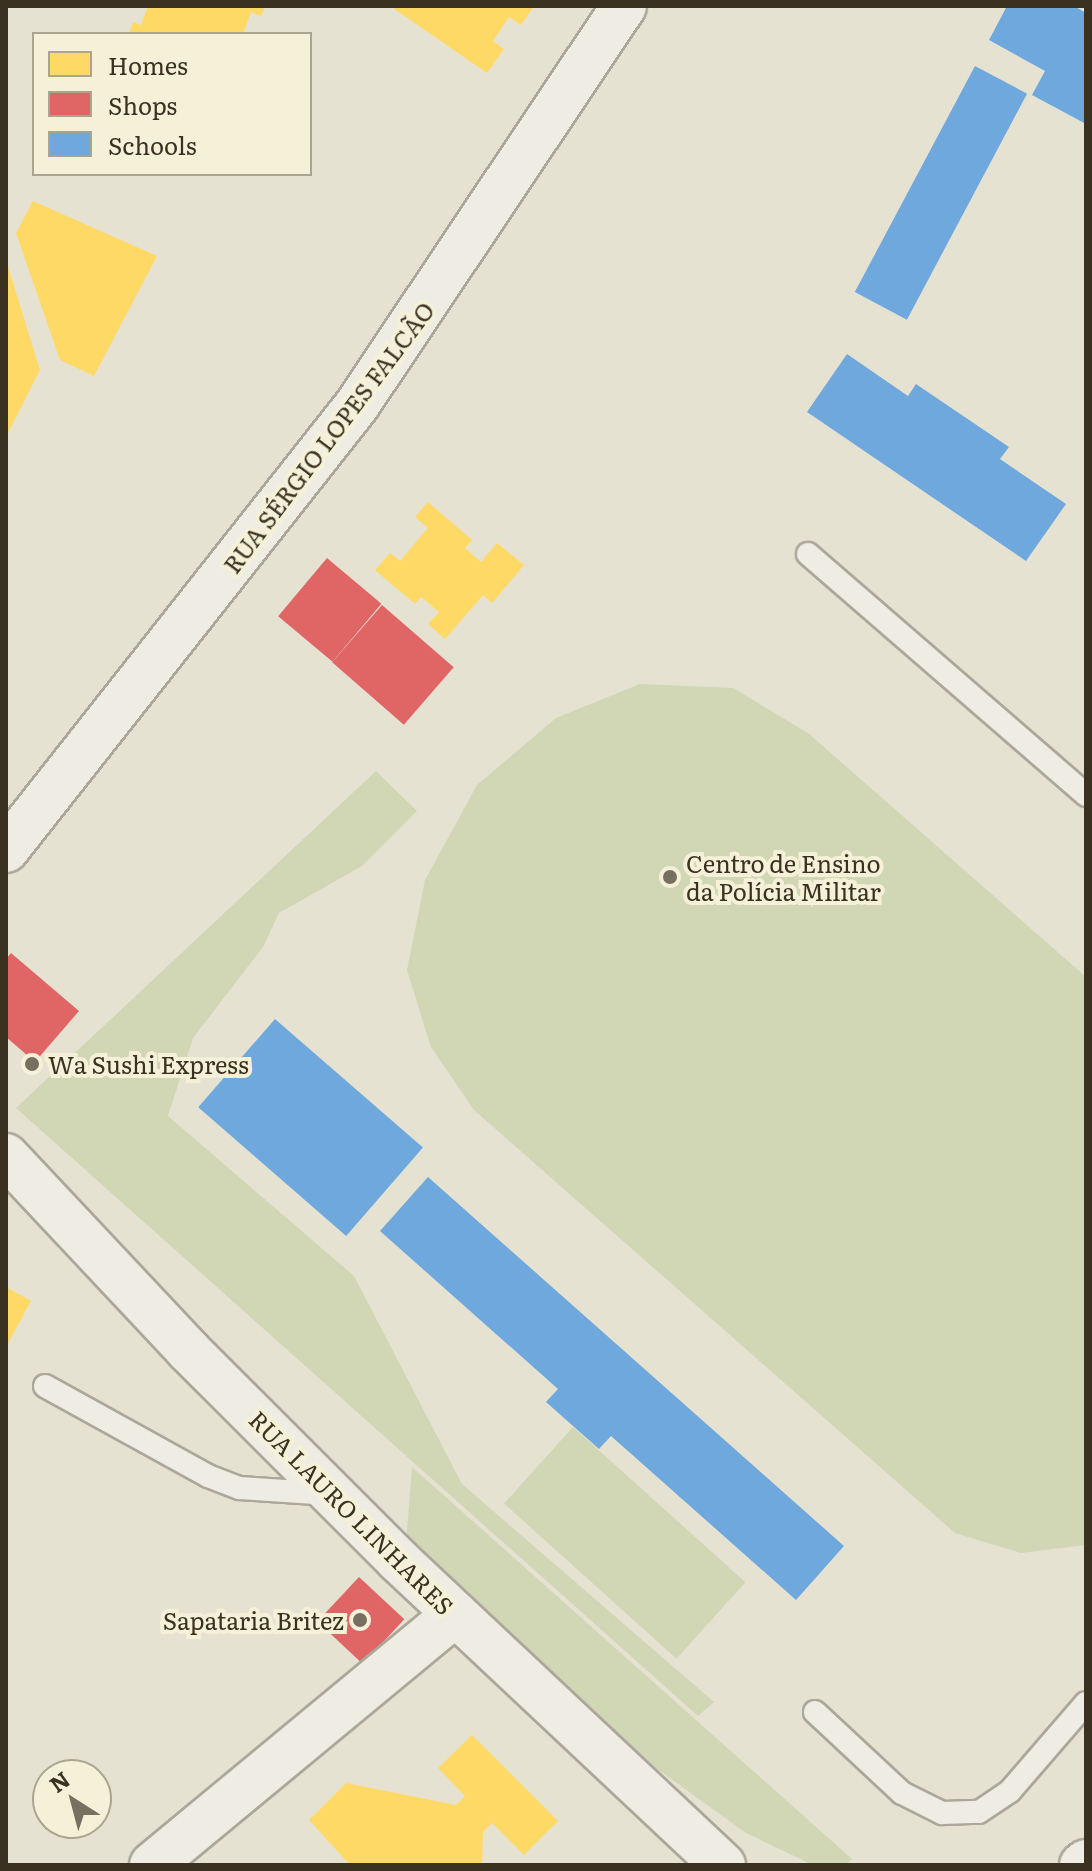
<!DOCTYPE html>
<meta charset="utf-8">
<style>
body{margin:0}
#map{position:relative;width:1092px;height:1871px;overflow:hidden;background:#e6e2d2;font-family:Literata,serif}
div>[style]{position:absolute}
.green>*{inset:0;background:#d1d6b5;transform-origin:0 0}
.homes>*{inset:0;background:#ffd966}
.shops>*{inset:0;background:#e06666;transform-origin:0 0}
.schools>*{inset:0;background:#6fa8dc;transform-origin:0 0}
.roads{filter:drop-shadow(2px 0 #aca79a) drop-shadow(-2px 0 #aca79a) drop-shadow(0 2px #aca79a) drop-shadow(0 -2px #aca79a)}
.service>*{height:22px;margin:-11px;padding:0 11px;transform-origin:11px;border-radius:11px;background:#eeece3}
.minor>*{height:44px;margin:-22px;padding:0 22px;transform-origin:22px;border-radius:22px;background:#eeece3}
.secondary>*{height:44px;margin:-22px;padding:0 22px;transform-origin:22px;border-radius:22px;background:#eeece3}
.dots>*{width:22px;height:22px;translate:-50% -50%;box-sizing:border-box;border:4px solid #f5f1d9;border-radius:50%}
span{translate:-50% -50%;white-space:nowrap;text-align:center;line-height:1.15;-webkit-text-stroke:8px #f5f1d9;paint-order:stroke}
.street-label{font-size:24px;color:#3b3121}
.poi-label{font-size:24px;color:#3b3121}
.left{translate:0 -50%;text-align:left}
.right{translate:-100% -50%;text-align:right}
.frame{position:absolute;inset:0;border:8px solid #3b3121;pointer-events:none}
.legend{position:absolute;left:32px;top:32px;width:280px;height:144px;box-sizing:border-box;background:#f5f1d9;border:2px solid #aba48f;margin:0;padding:10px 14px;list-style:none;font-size:24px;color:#3b3121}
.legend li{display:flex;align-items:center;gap:16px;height:40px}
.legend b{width:40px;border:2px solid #aba48f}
.north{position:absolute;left:32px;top:1759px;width:80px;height:80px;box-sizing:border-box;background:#f5f1d9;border:2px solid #aba48f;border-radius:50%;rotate:324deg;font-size:22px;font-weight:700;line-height:32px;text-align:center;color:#3b3121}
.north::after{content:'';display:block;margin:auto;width:28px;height:36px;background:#776f5f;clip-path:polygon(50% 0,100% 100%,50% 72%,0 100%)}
</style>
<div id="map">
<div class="green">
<div style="clip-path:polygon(640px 684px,733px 688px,808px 733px,1086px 977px,1086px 1545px,1021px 1553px,955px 1533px,474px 1110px,431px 1047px,407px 970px,425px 880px,477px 785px,556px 718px)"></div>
<div style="clip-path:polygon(376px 771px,417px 811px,362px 866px,279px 913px,263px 947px,193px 1038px,168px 1116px,354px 1276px,462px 1484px,714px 1702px,698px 1716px,16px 1108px)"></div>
<div style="left:573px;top:1427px;width:232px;height:103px;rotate:42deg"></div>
<div style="clip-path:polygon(412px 1467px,852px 1859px,846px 1865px,813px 1865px,746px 1833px,642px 1758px,406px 1544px)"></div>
</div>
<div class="homes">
<div style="clip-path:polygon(148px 6px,265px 6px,261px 16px,251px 12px,243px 34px,129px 34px,133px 22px,141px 25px)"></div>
<div style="clip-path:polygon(390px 6px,534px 6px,521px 25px,509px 17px,493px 41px,504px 49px,487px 73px)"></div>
<div style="clip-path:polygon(33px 201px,157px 256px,94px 376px,60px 360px,16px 233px)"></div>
<div style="clip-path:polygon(6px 260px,40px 370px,6px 437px)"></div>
<div style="clip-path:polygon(428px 502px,472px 540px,465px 548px,481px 562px,497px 543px,524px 565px,492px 603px,483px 595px,445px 639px,428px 624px,439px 612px,421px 597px,415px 604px,375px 570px,390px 553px,400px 561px,428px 528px,415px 517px)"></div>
<div style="clip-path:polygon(6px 1287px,31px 1301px,6px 1347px)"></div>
<div style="clip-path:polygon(472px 1735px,558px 1821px,524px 1855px,492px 1823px,483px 1832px,482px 1865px,350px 1865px,309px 1820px,346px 1783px,456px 1805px,465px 1796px,438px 1768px)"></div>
</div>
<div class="shops">
<div style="left:327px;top:558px;width:71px;height:76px;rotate:40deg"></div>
<div style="left:382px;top:605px;width:95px;height:76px;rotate:41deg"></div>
<div style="clip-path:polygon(11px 953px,79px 1011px,35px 1062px,6px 1037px,6px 959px)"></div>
<div style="left:359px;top:1577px;width:62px;height:61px;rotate:43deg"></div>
</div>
<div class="schools">
<div style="clip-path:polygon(1007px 6px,1074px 6px,1086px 13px,1086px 124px,1032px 95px,1045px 71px,989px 40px)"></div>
<div style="left:975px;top:66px;width:59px;height:256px;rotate:28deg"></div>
<div style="clip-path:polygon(847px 354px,908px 396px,916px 384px,1009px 447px,1000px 459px,1066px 504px,1026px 561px,807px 412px)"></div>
<div style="left:275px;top:1019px;width:196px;height:117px;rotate:41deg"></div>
<div style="clip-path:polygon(428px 1177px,844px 1546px,796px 1600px,611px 1436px,599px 1449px,546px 1402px,558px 1389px,380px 1231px)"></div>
</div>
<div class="roads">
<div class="service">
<div style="left:808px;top:554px;width:368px;rotate:40.9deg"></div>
<div style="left:45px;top:1386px;width:186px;rotate:28.9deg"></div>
<div style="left:208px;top:1476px;width:34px;rotate:21deg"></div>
<div style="left:240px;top:1488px;width:90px;rotate:3.8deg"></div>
<div style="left:815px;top:1712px;width:119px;rotate:43deg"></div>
<div style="left:902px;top:1793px;width:45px;rotate:26.6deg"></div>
<div style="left:942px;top:1813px;width:37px;rotate:-2deg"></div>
<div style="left:979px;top:1812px;width:37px;rotate:-34deg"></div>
<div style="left:1010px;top:1791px;width:116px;rotate:-49.2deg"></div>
</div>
<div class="minor">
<div style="left:6px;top:850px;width:567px;rotate:-51.73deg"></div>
<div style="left:357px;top:405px;width:480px;rotate:-56.2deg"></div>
<div style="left:152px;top:1865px;width:393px;rotate:-39.6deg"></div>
</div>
<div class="secondary">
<div style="left:6px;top:1156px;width:266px;rotate:46.8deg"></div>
<div style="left:188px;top:1350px;width:297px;rotate:45deg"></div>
<div style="left:398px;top:1560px;width:446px;rotate:43.2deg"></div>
<div style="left:1082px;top:1865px;width:5px;rotate:-37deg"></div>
</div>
</div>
<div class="dots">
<div style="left:670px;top:877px;background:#776f5f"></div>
<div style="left:32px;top:1064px;background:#776f5f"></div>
<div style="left:360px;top:1620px;background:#776f5f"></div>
</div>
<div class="street-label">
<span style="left:328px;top:437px;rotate:-53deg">RUA SÉRGIO LOPES FALCÃO</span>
<span style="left:352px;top:1512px;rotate:45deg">RUA LAURO LINHARES</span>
</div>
<div class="poi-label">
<span class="left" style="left:686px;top:877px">Centro de Ensino<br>da Polícia Militar</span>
<span class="left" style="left:48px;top:1064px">Wa Sushi Express</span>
<span class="right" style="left:344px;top:1620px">Sapataria Britez</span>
</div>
<div class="frame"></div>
<ul class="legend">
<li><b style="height:22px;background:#ffd966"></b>Homes</li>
<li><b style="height:22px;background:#e06666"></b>Shops</li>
<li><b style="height:22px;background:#6fa8dc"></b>Schools</li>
</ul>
<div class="north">N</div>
</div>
